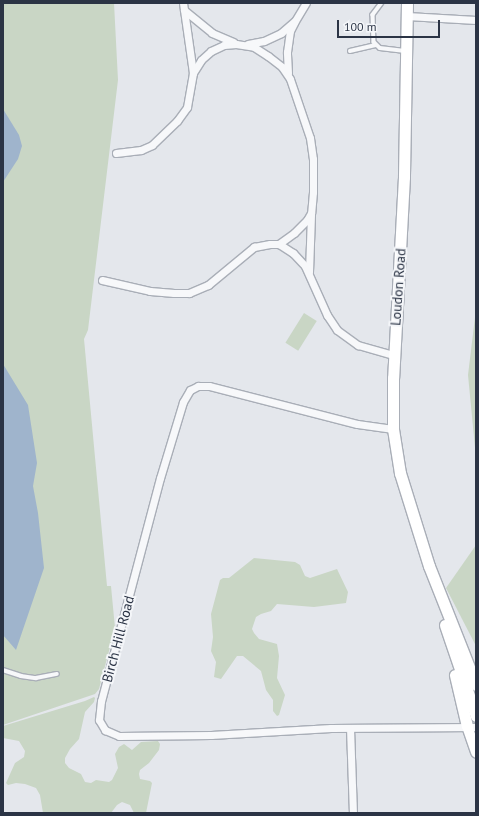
<!DOCTYPE html>
<style>
body{margin:0}
#map{position:relative;width:479px;height:816px;overflow:hidden;background:#e4e7ec;font-family:"PT Sans",sans-serif}
div>[style]{position:absolute}
.green>*{inset:0;background:#c9d6c5;transform-origin:0 0}
.water>*{inset:0;background:#9fb4cc}
.roads{filter:drop-shadow(1px 0 #a9aeb7) drop-shadow(-1px 0 #a9aeb7) drop-shadow(0 1px #a9aeb7) drop-shadow(0 -1px #a9aeb7)}
.lane>*{height:3.5px;margin:-1.75px;padding:0 1.75px;transform-origin:1.75px;border-radius:1.75px;background:#f7f8fa}
.street>*{height:7px;margin:-3.5px;padding:0 3.5px;transform-origin:3.5px;border-radius:3.5px;background:#f7f8fa}
.secondary>*{height:10px;margin:-5px;padding:0 5px;transform-origin:5px;border-radius:5px;background:#fff}
.primary>*{height:11px;margin:-5.5px;padding:0 5.5px;transform-origin:5.5px;border-radius:5.5px;background:#fff}
span{translate:-50% -50%;white-space:nowrap;text-align:center;line-height:1.15;-webkit-text-stroke:4px #f4f6f9;paint-order:stroke}
.street-label{font-size:14px;color:#2b3445}
.frame{position:absolute;inset:0;border:4px solid #2b3445;pointer-events:none}
.scale{position:absolute;left:337px;top:20px;width:103px;height:18px;box-sizing:border-box;border:2px solid #2b3445;border-top:0;padding-left:5px;font-size:12px;line-height:14px;white-space:nowrap;color:#2b3445;-webkit-text-stroke:3px #f4f6f9;paint-order:stroke}
</style>
<div id="map">
<div class="green">
<div style="clip-path:polygon(3px 3px,114px 3px,118px 80px,88px 330px,84px 339px,107px 586px,111px 586px,115px 628px,99px 689px,95px 694px,3px 725px)"></div>
<div style="clip-path:polygon(476px 309px,476px 458px,468px 375px)"></div>
<div style="left:304px;top:313px;width:15px;height:35px;rotate:32deg"></div>
<div style="clip-path:polygon(476px 545px,476px 646px,446px 588px)"></div>
<div style="clip-path:polygon(254px 558px,295px 562px,300px 565px,305px 576px,310px 578px,337px 569px,348px 592px,346px 603px,314px 607px,277px 604px,271px 611px,261px 614px,256px 617px,252px 629px,254px 633px,259px 639px,277px 644px,279px 656px,277px 678px,285px 695px,279px 715px,277px 716px,273px 711px,273px 700px,266px 690px,261px 671px,243px 656px,237px 656px,221px 679px,214px 677px,216px 662px,211px 651px,213px 637px,211px 614px,220px 580px,223px 578px,229px 578px)"></div>
<div style="clip-path:polygon(94px 697px,95px 698px,94px 702px,85px 712px,79px 739px,70px 749px,65px 758px,65px 763px,69px 768px,81px 774px,85px 782px,91px 783px,96px 780px,109px 782px,112px 780px,118px 768px,115px 754px,119px 747px,124px 744px,132px 750px,141px 742px,158px 741px,160px 744px,159px 750px,149px 763px,140px 770px,139px 774px,140px 779px,150px 781px,152px 783px,146px 813px,134px 813px,130px 805px,122px 802px,117px 805px,111px 813px,43px 813px,40px 795px,36px 788px,25px 784px,16px 783px,8px 785px,6px 783px,15px 763px,24px 757px,25px 751px,19px 741px,3px 738px,3px 726px,85px 701px)"></div>
</div>
<div class="water">
<div style="clip-path:polygon(3px 109px,19px 135px,22px 146px,18px 159px,3px 182px)"></div>
<div style="clip-path:polygon(3px 364px,28px 405px,37px 463px,33px 486px,38px 513px,44px 568px,16px 650px,3px 635px)"></div>
</div>
<div class="roads">
<div class="lane">
<div style="left:382px;top:3px;width:15px;rotate:127deg"></div>
<div style="left:373px;top:15px;width:27px;rotate:88deg"></div>
<div style="left:374px;top:42px;width:8px;rotate:45deg"></div>
<div style="left:380px;top:48px;width:25px;rotate:7deg"></div>
<div style="left:350px;top:51px;width:26px;rotate:-13deg"></div>
<div style="left:3px;top:670px;width:19px;rotate:18deg"></div>
<div style="left:21px;top:676px;width:15px;rotate:8deg"></div>
<div style="left:36px;top:678px;width:21px;rotate:-11deg"></div>
</div>
<div class="street">
<div style="left:184px;top:10px;width:36px;rotate:39deg"></div>
<div style="left:212px;top:33px;width:23px;rotate:23deg"></div>
<div style="left:407px;top:16px;width:69px;rotate:3.3deg"></div>
<div style="left:248px;top:44px;width:16px;rotate:-11deg"></div>
<div style="left:264px;top:41px;width:19px;rotate:-25deg"></div>
<div style="left:281px;top:33px;width:18px;rotate:-41deg"></div>
<div style="left:295px;top:21px;width:21px;rotate:-59deg"></div>
<div style="left:193px;top:73px;width:15px;rotate:-58deg"></div>
<div style="left:201px;top:60px;width:13px;rotate:-42deg"></div>
<div style="left:211px;top:51px;width:14px;rotate:-25deg"></div>
<div style="left:224px;top:45px;width:12px;rotate:-5deg"></div>
<div style="left:236px;top:44px;width:18px;rotate:9deg"></div>
<div style="left:254px;top:47px;width:17px;rotate:33deg"></div>
<div style="left:268px;top:56px;width:18px;rotate:38deg"></div>
<div style="left:282px;top:67px;width:14px;rotate:56deg"></div>
<div style="left:290px;top:79px;width:62px;rotate:71.3deg"></div>
<div style="left:310px;top:138px;width:21px;rotate:82deg"></div>
<div style="left:313px;top:159px;width:33px;rotate:90deg"></div>
<div style="left:313px;top:192px;width:21px;rotate:95deg"></div>
<div style="left:311px;top:213px;width:8px;rotate:120deg"></div>
<div style="left:307px;top:220px;width:18px;rotate:135deg"></div>
<div style="left:294px;top:233px;width:19px;rotate:144deg"></div>
<div style="left:288px;top:73px;width:21px;rotate:-93deg"></div>
<div style="left:287px;top:52px;width:21px;rotate:-82deg"></div>
<div style="left:290px;top:31px;width:9px;rotate:-63deg"></div>
<div style="left:116px;top:153px;width:25px;rotate:-7deg"></div>
<div style="left:141px;top:150px;width:12px;rotate:-24deg"></div>
<div style="left:152px;top:145px;width:35px;rotate:-44deg"></div>
<div style="left:177px;top:121px;width:17px;rotate:-54deg"></div>
<div style="left:187px;top:107px;width:35px;rotate:-80deg"></div>
<div style="left:193px;top:73px;width:71px;rotate:-98.1deg"></div>
<div style="left:309px;top:272px;width:57px;rotate:-88deg"></div>
<div style="left:102px;top:280px;width:49px;rotate:12.9deg"></div>
<div style="left:150px;top:291px;width:24px;rotate:5deg"></div>
<div style="left:174px;top:293px;width:15px"></div>
<div style="left:189px;top:293px;width:21px;rotate:-23deg"></div>
<div style="left:208px;top:285px;width:60px;rotate:-39.6deg"></div>
<div style="left:254px;top:247px;width:16px;rotate:-11deg"></div>
<div style="left:270px;top:244px;width:9px"></div>
<div style="left:279px;top:244px;width:17px;rotate:33deg"></div>
<div style="left:293px;top:253px;width:18px;rotate:47deg"></div>
<div style="left:305px;top:266px;width:54px;rotate:65.8deg"></div>
<div style="left:327px;top:315px;width:18px;rotate:56deg"></div>
<div style="left:337px;top:330px;width:26px;rotate:36deg"></div>
<div style="left:358px;top:345px;width:37px;rotate:16deg"></div>
<div style="left:393px;top:429px;width:36px;rotate:-172deg"></div>
<div style="left:357px;top:424px;width:153px;rotate:-165.6deg"></div>
<div style="left:209px;top:386px;width:11px;rotate:180deg"></div>
<div style="left:198px;top:386px;width:9px;rotate:153deg"></div>
<div style="left:190px;top:390px;width:14px;rotate:120deg"></div>
<div style="left:183px;top:402px;width:79px;rotate:106.8deg"></div>
<div style="left:160px;top:478px;width:231px;rotate:104.8deg"></div>
<div style="left:101px;top:701px;width:19px;rotate:96deg"></div>
<div style="left:99px;top:720px;width:12px;rotate:59deg"></div>
<div style="left:105px;top:730px;width:15px;rotate:23deg"></div>
<div style="left:119px;top:736px;width:92px;rotate:-0.6deg"></div>
<div style="left:211px;top:735px;width:120px;rotate:-3.3deg"></div>
<div style="left:331px;top:728px;width:145px;rotate:-0.4deg"></div>
<div style="left:350px;top:728px;width:85px;rotate:88deg"></div>
</div>
<div class="secondary">
<div style="left:467px;top:726px;width:28px;rotate:71deg"></div>
</div>
<div class="primary">
<div style="left:407px;top:3px;width:174px;rotate:91deg"></div>
<div style="left:404px;top:177px;width:201px;rotate:93.1deg"></div>
<div style="left:393px;top:378px;width:51px;rotate:90deg"></div>
<div style="left:393px;top:429px;width:45px;rotate:81deg"></div>
<div style="left:400px;top:473px;width:97px;rotate:72.7deg"></div>
<div style="left:429px;top:566px;width:128px;rotate:68.4deg"></div>
<div style="left:445px;top:625px;width:96px;rotate:71.2deg"></div>
<div style="left:455px;top:675px;width:52px;rotate:76.8deg"></div>
</div>
</div>
<div class="street-label">
<span style="left:398px;top:287px;rotate:-86deg">Loudon Road</span>
<span style="left:118px;top:639px;rotate:-75deg">Birch Hill Road</span>
</div>
<div class="frame"></div>
<div class="scale">100 m</div>
</div>
